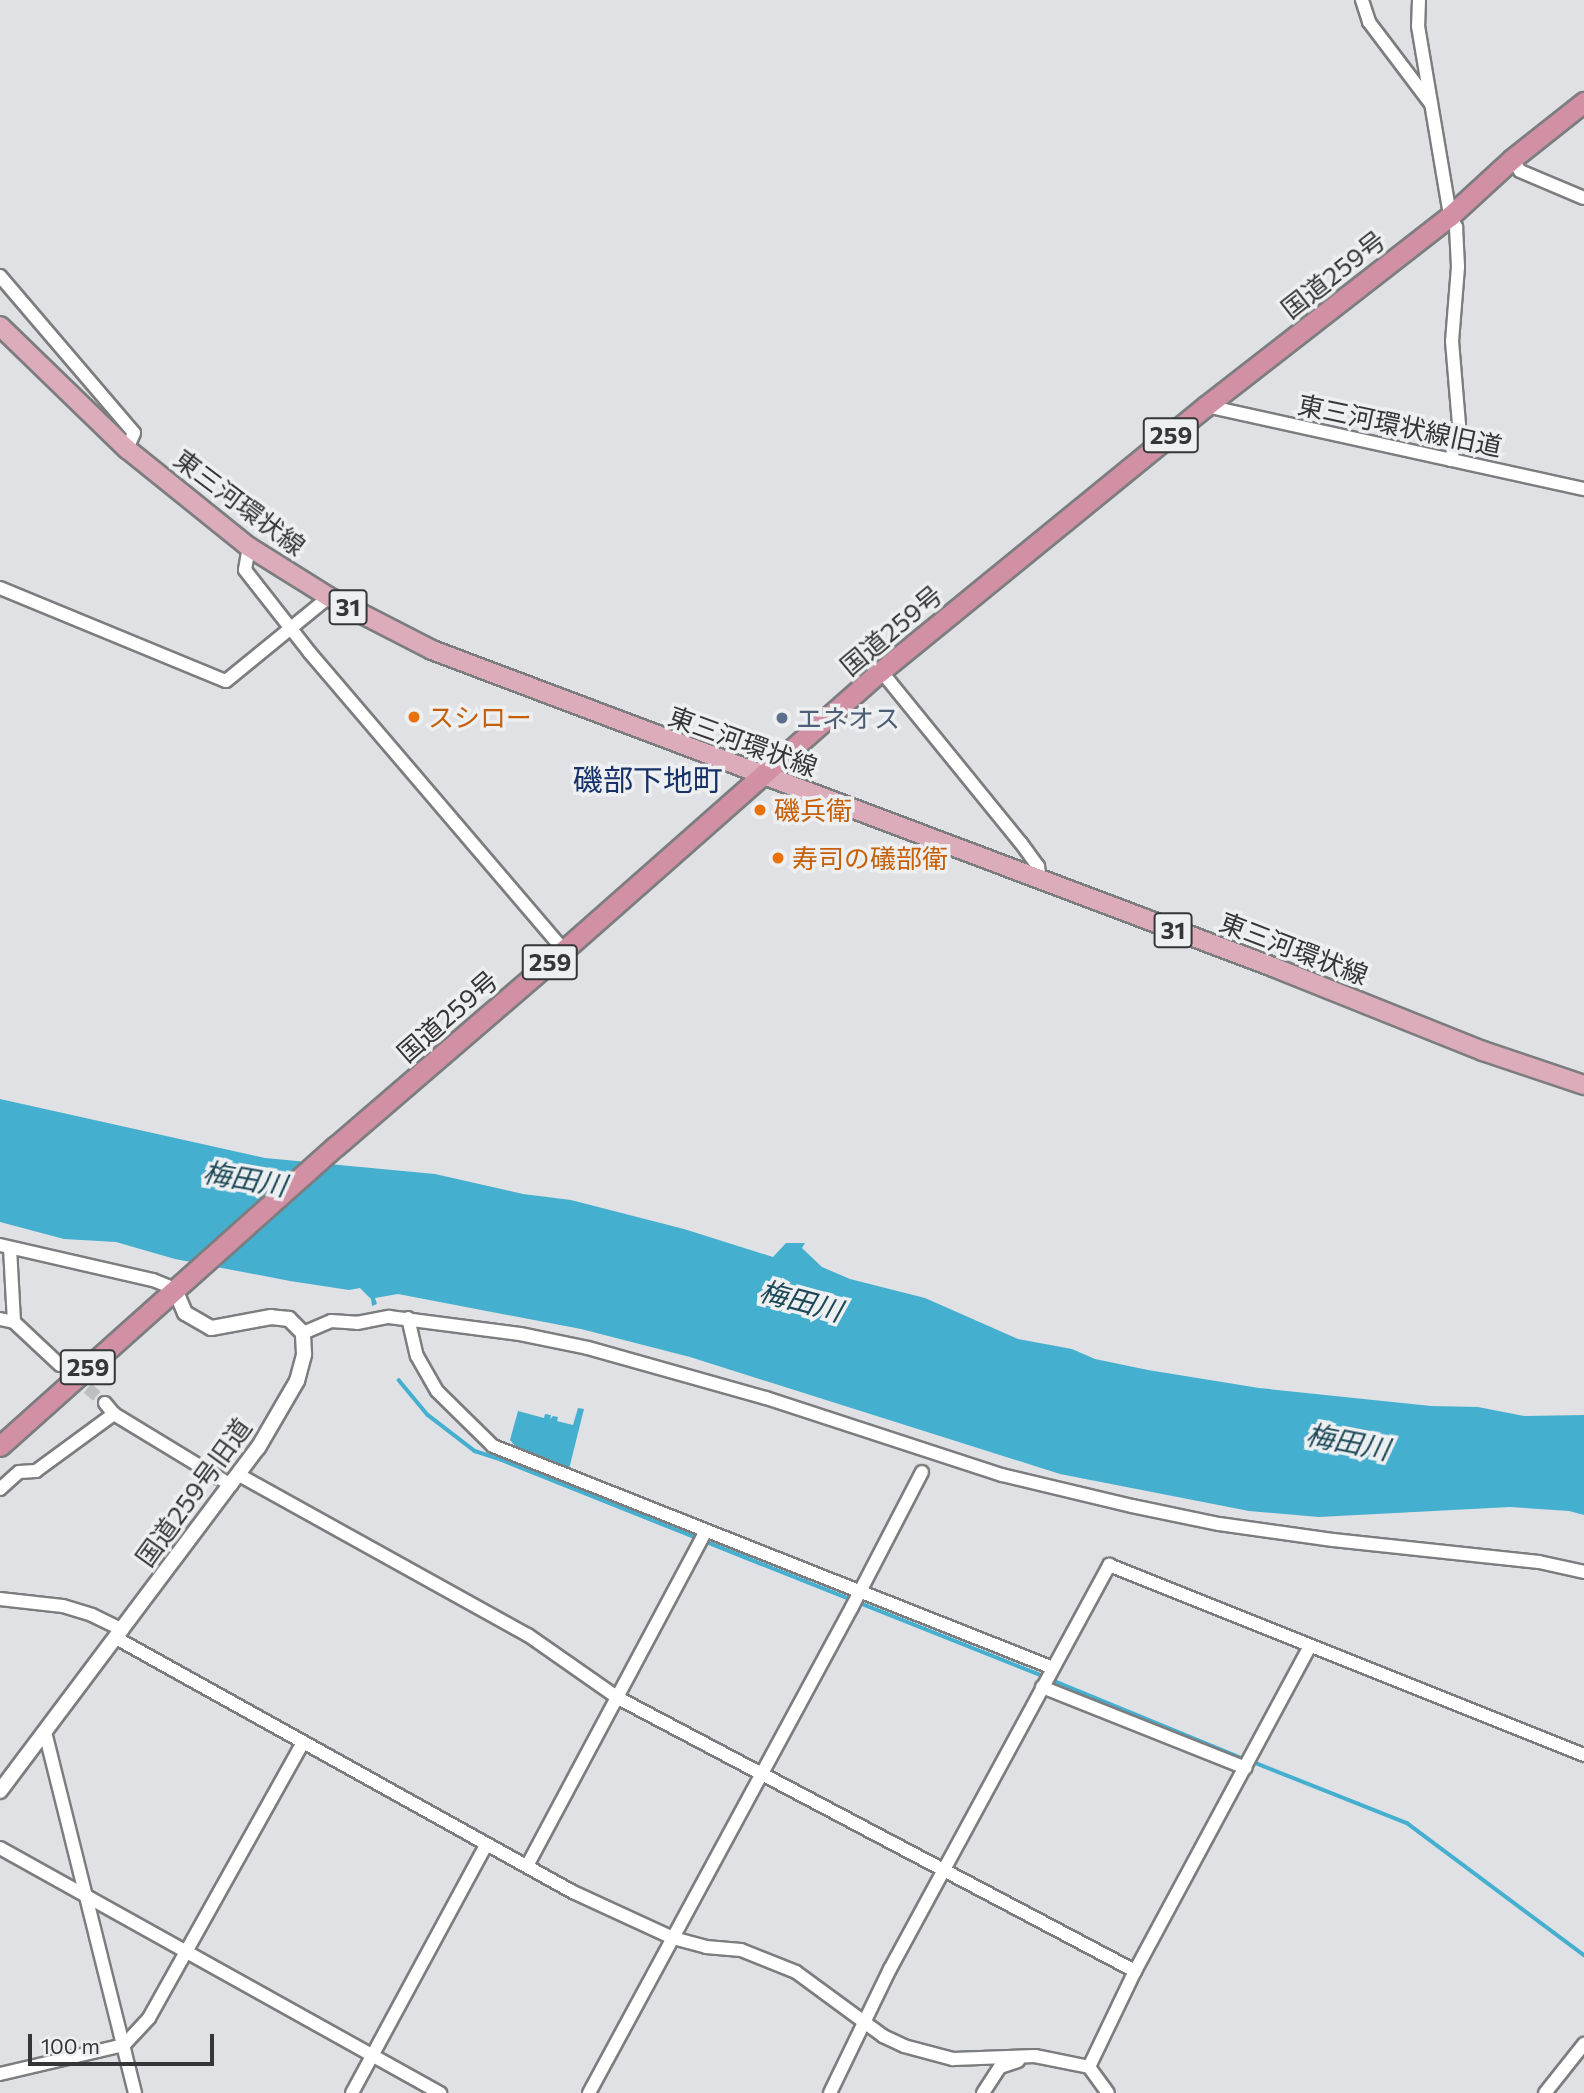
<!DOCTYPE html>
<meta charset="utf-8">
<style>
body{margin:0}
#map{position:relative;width:1584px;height:2093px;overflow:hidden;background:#e0e1e4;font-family:Commissioner,"Noto Sans JP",sans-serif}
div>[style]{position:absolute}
.water>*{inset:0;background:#45afcf}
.stream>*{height:3.5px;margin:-1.75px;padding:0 1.75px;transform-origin:1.75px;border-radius:1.75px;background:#45afcf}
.minor-tunnel>*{height:12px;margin-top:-6px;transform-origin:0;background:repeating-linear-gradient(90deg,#bebfc1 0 12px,transparent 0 18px)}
.roads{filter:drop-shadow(2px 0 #7c7d7f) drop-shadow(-2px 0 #7c7d7f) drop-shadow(0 2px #7c7d7f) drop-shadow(0 -2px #7c7d7f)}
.minor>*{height:12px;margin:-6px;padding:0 6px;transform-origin:6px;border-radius:6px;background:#fff}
.tertiary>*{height:14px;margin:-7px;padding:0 7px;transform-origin:7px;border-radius:7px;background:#fff}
.primary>*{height:18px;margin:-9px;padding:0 9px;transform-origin:9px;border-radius:9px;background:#ddacbb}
.trunk>*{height:19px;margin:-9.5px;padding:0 9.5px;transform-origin:9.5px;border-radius:9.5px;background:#d290a4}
.dots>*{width:19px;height:19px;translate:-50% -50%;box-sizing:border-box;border:4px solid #edeff1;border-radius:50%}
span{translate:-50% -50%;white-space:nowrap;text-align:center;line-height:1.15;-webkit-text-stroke:7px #edeff1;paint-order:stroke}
.shield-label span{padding:2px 5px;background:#edeff1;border:2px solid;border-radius:5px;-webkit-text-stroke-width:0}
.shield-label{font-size:24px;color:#353637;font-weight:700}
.street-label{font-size:26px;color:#353637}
.food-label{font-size:26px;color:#c56008}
.left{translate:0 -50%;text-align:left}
.service-label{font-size:26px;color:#4e5e75}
.water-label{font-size:28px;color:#1b4857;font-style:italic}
.quarter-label{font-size:30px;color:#163268}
.scale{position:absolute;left:28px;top:2034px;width:186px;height:32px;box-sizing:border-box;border:4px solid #353637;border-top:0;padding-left:9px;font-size:21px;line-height:24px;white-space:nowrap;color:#353637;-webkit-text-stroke:5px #edeff1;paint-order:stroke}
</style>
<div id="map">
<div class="water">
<div style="clip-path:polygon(0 1099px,265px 1158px,435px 1174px,523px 1194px,571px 1200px,684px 1229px,773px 1257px,786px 1243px,805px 1243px,802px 1248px,822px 1267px,850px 1279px,925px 1298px,1018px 1339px,1072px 1349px,1095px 1359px,1148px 1370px,1259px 1388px,1431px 1406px,1478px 1407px,1524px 1416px,1584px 1415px,1584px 1515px,1569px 1511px,1510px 1507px,1319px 1517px,1249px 1511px,1060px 1474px,690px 1357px,581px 1329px,398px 1294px,375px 1298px,377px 1304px,372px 1306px,371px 1299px,360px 1288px,349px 1290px,290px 1281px,175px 1259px,116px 1242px,64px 1239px,0 1222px)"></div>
<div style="clip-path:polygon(578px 1408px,584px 1409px,569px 1469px,518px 1449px,510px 1440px,518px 1411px,544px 1418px,545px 1414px,551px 1415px,550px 1419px,553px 1416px,558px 1417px,557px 1421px,573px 1425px)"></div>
</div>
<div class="stream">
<div style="left:399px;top:1380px;width:45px;rotate:50.4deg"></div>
<div style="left:428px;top:1415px;width:59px;rotate:37.5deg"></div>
<div style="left:475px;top:1451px;width:28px;rotate:18deg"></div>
<div style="left:502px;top:1458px;width:2px;rotate:90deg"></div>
<div style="left:502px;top:1460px;width:210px;rotate:21.8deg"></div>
<div style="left:704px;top:1541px;width:367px;rotate:21.7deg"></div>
<div style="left:1052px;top:1680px;width:210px;rotate:22.4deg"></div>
<div style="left:1253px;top:1762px;width:166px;rotate:21.6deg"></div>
<div style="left:1407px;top:1823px;width:221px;rotate:36.7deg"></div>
</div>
<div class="minor-tunnel">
<div style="left:60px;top:1365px;width:59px;rotate:40.2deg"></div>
</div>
<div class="roads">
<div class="minor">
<div style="left:1362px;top:0;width:23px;rotate:72deg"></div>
<div style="left:1369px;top:22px;width:103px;rotate:52.9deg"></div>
<div style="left:1419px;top:0;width:26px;rotate:92deg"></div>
<div style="left:1418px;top:26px;width:193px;rotate:80.4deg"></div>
<div style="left:1450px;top:216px;width:13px;rotate:61deg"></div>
<div style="left:1456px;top:227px;width:40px;rotate:87.1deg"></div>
<div style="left:1458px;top:267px;width:74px;rotate:94.6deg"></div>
<div style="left:1452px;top:341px;width:84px;rotate:85.2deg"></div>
<div style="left:1459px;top:425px;width:36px;rotate:103deg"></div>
<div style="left:1512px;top:159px;width:14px;rotate:56deg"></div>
<div style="left:1520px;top:171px;width:69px;rotate:22.9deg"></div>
<div style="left:0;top:276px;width:206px;rotate:49.5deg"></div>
<div style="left:134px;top:433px;width:17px;rotate:114deg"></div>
<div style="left:1206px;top:406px;width:387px;rotate:12.4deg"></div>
<div style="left:249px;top:547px;width:23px;rotate:100deg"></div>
<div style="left:245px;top:570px;width:105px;rotate:51.9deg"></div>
<div style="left:310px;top:653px;width:391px;rotate:49.5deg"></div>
<div style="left:0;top:588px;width:244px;rotate:22.4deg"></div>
<div style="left:226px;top:681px;width:133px;rotate:-39.2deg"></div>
<div style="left:881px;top:671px;width:222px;rotate:50.9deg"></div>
<div style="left:1021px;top:843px;width:29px;rotate:54deg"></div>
<div style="left:1038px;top:866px;width:14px;rotate:82deg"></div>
<div style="left:0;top:1245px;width:157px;rotate:12.9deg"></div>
<div style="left:153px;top:1280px;width:24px;rotate:22deg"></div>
<div style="left:10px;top:1248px;width:74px;rotate:86.9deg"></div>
<div style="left:408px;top:1318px;width:39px;rotate:77deg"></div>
<div style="left:417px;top:1356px;width:40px;rotate:60.3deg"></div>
<div style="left:437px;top:1391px;width:78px;rotate:44.5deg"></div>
<div style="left:493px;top:1446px;width:602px;rotate:21.62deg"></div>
<div style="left:0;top:1319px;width:14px;rotate:12deg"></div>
<div style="left:14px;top:1322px;width:63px;rotate:43.1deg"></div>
<div style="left:303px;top:1333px;width:30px;rotate:-23deg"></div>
<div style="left:331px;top:1321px;width:26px;rotate:4deg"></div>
<div style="left:357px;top:1323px;width:33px;rotate:-11deg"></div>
<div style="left:389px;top:1317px;width:132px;rotate:7.4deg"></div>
<div style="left:520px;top:1334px;width:69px;rotate:11.6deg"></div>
<div style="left:588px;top:1348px;width:185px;rotate:15.7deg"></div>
<div style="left:766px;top:1398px;width:248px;rotate:18.1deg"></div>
<div style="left:1002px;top:1475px;width:134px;rotate:13.4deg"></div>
<div style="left:1132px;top:1506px;width:89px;rotate:11.7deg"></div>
<div style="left:1219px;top:1524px;width:115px;rotate:8deg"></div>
<div style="left:1333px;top:1540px;width:207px;rotate:6.1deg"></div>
<div style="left:1539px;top:1562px;width:46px;rotate:12.5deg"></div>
<div style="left:105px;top:1403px;width:14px;rotate:51deg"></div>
<div style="left:114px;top:1414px;width:137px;rotate:31.3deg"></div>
<div style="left:239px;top:1475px;width:330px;rotate:29deg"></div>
<div style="left:528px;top:1635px;width:110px;rotate:35deg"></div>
<div style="left:618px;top:1698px;width:585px;rotate:27.84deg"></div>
<div style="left:0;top:1489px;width:25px;rotate:-42deg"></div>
<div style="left:19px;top:1472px;width:17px;rotate:-3deg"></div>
<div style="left:36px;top:1471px;width:97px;rotate:-36.2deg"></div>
<div style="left:0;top:1599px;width:63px;rotate:6.3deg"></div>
<div style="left:63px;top:1606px;width:30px;rotate:17deg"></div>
<div style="left:92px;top:1615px;width:34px;rotate:26deg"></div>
<div style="left:116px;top:1638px;width:523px;rotate:29.07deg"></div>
<div style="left:573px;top:1892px;width:110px;rotate:24.7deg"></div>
<div style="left:673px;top:1938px;width:34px;rotate:15deg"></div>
<div style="left:706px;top:1947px;width:35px;rotate:5deg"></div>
<div style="left:741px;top:1950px;width:59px;rotate:21.8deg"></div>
<div style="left:796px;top:1972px;width:108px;rotate:36.3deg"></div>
<div style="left:883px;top:2036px;width:23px;rotate:25deg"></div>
<div style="left:904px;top:2046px;width:51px;rotate:14.9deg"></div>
<div style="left:953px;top:2059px;width:82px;rotate:-2.1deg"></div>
<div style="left:1035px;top:2056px;width:55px;rotate:11.5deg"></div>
<div style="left:1089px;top:2067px;width:32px;rotate:54deg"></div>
<div style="left:1042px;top:1687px;width:219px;rotate:21.7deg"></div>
<div style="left:45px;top:1732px;width:372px;rotate:76deg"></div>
<div style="left:0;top:1848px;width:504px;rotate:29.11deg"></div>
<div style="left:527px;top:1866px;width:380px;rotate:-61.9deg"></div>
<div style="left:1089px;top:2067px;width:106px;rotate:-64.4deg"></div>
<div style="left:1135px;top:1971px;width:369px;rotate:-61.7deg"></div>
<div style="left:0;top:2074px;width:127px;rotate:-13.2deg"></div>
<div style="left:124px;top:2045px;width:37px;rotate:-47deg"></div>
<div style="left:149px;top:2018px;width:315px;rotate:-60.8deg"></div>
<div style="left:352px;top:2093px;width:282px;rotate:-61.6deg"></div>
<div style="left:589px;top:2093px;width:553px;rotate:-61.58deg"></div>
<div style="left:852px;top:1607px;width:152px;rotate:-62.6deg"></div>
<div style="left:830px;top:2093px;width:138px;rotate:-64.2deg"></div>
<div style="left:890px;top:1969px;width:460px;rotate:-61.5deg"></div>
<div style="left:1109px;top:1565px;width:512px;rotate:21.8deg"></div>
<div style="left:983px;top:2093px;width:31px;rotate:-57deg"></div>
<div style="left:1000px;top:2067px;width:19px;rotate:-18deg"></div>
<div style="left:1545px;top:2093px;width:63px;rotate:-51.5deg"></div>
</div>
<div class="tertiary">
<div style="left:0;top:1791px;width:429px;rotate:-53.1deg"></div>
<div style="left:258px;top:1448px;width:78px;rotate:-59.8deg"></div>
<div style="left:297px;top:1381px;width:28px;rotate:-75deg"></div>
<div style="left:304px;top:1354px;width:21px;rotate:-93deg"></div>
<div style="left:303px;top:1333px;width:20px;rotate:-135deg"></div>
<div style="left:289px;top:1319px;width:18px;rotate:-174deg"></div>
<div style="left:271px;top:1317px;width:61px;rotate:169.6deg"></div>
<div style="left:211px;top:1328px;width:30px;rotate:-150deg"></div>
<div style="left:185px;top:1313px;width:26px;rotate:-113deg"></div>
</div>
<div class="primary">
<div style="left:0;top:326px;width:177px;rotate:44.1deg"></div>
<div style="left:127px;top:449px;width:156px;rotate:38.8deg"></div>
<div style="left:249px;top:547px;width:94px;rotate:32deg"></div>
<div style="left:329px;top:597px;width:116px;rotate:27.2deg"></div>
<div style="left:432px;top:650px;width:899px;rotate:20.65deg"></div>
<div style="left:1273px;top:967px;width:226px;rotate:21.8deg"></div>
<div style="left:1483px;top:1051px;width:107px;rotate:18.6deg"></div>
</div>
<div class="trunk">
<div style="left:0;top:1446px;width:450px;rotate:-41.8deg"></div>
<div style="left:336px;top:1146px;width:301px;rotate:-40.7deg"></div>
<div style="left:564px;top:950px;width:422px;rotate:-41.4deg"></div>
<div style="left:881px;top:671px;width:419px;rotate:-39.2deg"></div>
<div style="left:1206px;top:406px;width:309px;rotate:-37.9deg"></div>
<div style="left:1450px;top:216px;width:84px;rotate:-42.6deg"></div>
<div style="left:1512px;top:159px;width:92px;rotate:-38.4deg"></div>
</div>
</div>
<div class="dots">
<div style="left:414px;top:717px;background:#e8710a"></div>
<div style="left:782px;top:718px;background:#5c6f8a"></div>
<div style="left:760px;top:810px;background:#e8710a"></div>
<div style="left:778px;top:858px;background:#e8710a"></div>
</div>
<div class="shield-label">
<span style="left:1171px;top:435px">259</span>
<span style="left:348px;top:607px">31</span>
<span style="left:1173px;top:930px">31</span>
<span style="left:550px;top:962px">259</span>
<span style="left:88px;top:1367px">259</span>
</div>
<div class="street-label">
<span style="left:1333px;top:274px;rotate:-38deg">国道259号</span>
<span style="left:1400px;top:425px;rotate:12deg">東三河環状線旧道</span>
<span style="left:240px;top:502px;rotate:37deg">東三河環状線</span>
<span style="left:891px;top:630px;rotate:-40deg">国道259号</span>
<span style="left:743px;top:741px;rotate:20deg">東三河環状線</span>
<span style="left:1294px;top:948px;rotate:21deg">東三河環状線</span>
<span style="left:447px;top:1016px;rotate:-41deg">国道259号</span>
<span style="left:193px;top:1492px;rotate:-54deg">国道259号旧道</span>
</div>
<div class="food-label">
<span class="left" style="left:428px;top:717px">スシロー</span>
<span class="left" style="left:774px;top:810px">磯兵衛</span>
<span class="left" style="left:792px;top:858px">寿司の礒部衛</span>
</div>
<div class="service-label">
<span class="left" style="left:796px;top:718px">エネオス</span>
</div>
<div class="water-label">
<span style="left:245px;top:1178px;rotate:10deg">梅田川</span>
<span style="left:801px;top:1300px;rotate:15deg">梅田川</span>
<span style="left:1348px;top:1441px;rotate:11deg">梅田川</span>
</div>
<div class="quarter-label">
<span style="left:648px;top:779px">磯部下地町</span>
</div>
<div class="scale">100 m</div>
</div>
